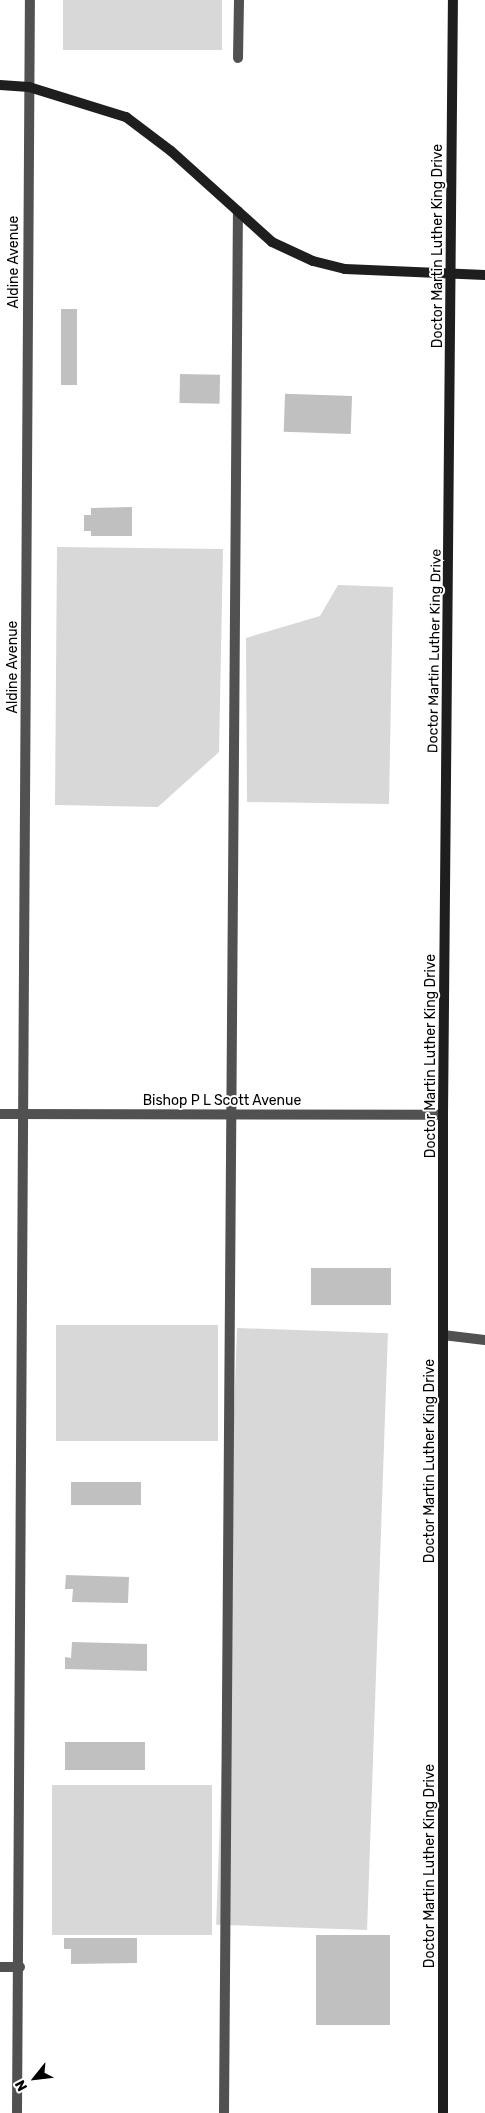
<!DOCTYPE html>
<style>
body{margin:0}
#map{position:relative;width:485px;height:2113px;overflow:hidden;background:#fff;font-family:Rubik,sans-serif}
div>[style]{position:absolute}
.green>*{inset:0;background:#d8d8d8;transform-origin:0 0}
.building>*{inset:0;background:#c0c0c0;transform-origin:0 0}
.lane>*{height:10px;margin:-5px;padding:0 5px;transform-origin:5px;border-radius:5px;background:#515151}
.street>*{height:10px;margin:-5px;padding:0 5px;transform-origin:5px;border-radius:5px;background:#515151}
.secondary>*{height:10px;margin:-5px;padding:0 5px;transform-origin:5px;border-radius:5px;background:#1e1e1e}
span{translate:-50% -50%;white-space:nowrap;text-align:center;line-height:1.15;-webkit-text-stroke:4px #fff;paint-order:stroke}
.street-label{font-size:14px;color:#000}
.north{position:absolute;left:10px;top:2053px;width:50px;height:50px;-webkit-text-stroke:4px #fff;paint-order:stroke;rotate:241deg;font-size:14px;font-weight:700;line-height:20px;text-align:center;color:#000}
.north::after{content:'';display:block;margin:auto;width:18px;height:22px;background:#000;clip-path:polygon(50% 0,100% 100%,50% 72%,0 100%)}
</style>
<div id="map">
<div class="green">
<div style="left:63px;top:0;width:159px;height:50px"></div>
<div style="clip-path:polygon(57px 547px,223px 549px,219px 752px,158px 807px,55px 805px)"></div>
<div style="clip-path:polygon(338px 585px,393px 587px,389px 804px,247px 802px,246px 638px,320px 616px)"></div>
<div style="left:56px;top:1325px;width:162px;height:116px"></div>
<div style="left:237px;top:1328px;width:151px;height:597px;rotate:2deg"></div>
<div style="left:212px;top:1785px;width:150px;height:160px;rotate:90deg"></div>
</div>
<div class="building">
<div style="left:61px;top:309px;width:16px;height:76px"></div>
<div style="left:180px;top:374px;width:40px;height:29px;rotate:1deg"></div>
<div style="left:352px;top:396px;width:38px;height:67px;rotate:92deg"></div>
<div style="clip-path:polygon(132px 507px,132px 536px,91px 536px,91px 531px,84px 531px,84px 515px,91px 515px,91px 508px)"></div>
<div style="left:311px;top:1268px;width:80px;height:37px"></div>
<div style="left:71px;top:1482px;width:70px;height:23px"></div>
<div style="clip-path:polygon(66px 1575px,129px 1577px,128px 1603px,72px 1602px,73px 1589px,65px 1589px)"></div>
<div style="clip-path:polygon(72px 1642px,147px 1644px,147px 1671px,65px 1669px,65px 1657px,71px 1658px)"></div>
<div style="left:145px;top:1742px;width:28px;height:80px;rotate:90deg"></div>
<div style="left:316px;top:1935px;width:74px;height:90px"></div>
<div style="clip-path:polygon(64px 1938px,137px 1938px,137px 1963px,71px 1964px,71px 1949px,64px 1949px)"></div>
</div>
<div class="lane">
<div style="left:238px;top:58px;width:58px;rotate:-89deg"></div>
<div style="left:443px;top:1335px;width:42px;rotate:6.8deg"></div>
<div style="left:0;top:1967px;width:20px"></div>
<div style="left:224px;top:2113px;width:1902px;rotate:-89.58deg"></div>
</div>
<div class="street">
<div style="left:0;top:1114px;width:443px;rotate:0.1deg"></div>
<div style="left:17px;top:2113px;width:2113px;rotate:-89.65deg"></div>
</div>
<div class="secondary">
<div style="left:0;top:85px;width:29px;rotate:4deg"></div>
<div style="left:29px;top:87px;width:102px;rotate:17.2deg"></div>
<div style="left:126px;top:117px;width:56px;rotate:37.1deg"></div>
<div style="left:171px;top:151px;width:136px;rotate:42deg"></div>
<div style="left:272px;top:242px;width:45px;rotate:24.9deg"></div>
<div style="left:313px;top:261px;width:33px;rotate:14deg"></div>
<div style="left:345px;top:269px;width:140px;rotate:2.5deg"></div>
<div style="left:443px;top:2113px;width:998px;rotate:-90deg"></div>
<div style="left:443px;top:1115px;width:1115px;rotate:-89.49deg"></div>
</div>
<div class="street-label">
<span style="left:438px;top:246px;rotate:-90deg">Doctor Martin Luther King Drive</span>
<span style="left:14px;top:262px;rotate:-90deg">Aldine Avenue</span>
<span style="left:435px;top:651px;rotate:-89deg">Doctor Martin Luther King Drive</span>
<span style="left:13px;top:667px;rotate:-90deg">Aldine Avenue</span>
<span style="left:431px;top:1056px;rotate:-90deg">Doctor Martin Luther King Drive</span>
<span style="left:222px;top:1101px">Bishop P L Scott Avenue</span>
<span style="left:430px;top:1461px;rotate:-90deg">Doctor Martin Luther King Drive</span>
<span style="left:430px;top:1866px;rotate:-90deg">Doctor Martin Luther King Drive</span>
</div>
<div class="north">N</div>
</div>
